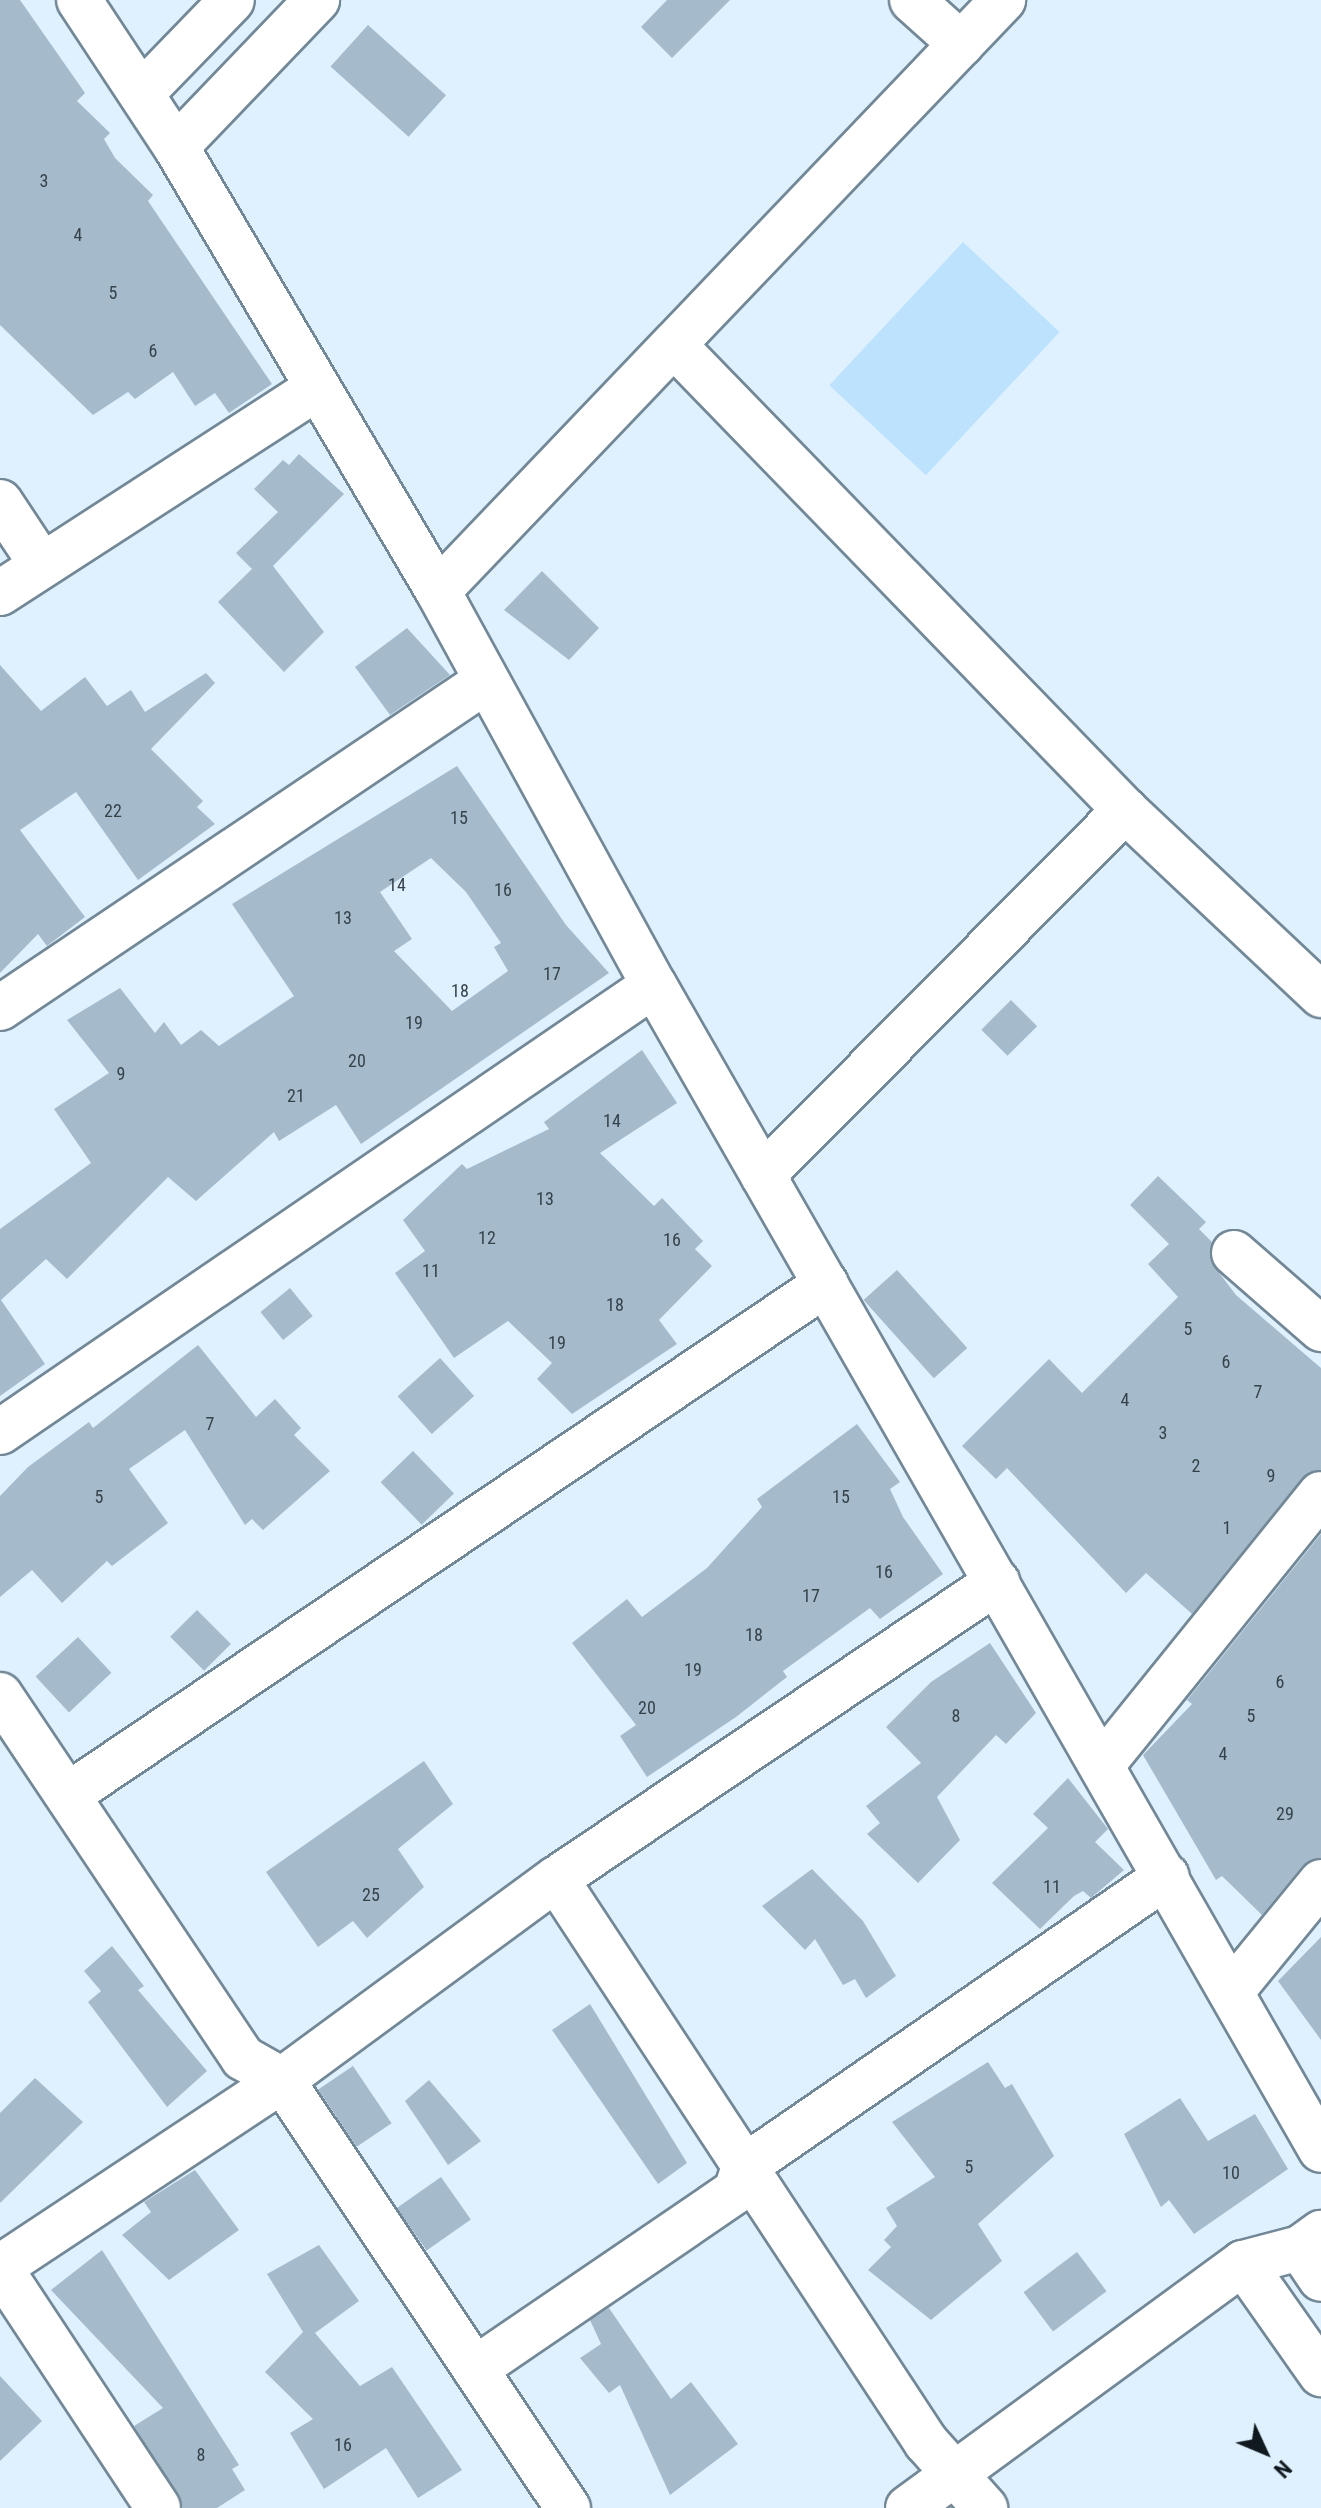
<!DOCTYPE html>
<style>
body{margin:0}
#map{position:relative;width:1321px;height:2508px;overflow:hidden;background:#dff1ff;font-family:"Roboto Condensed",sans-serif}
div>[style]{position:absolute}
.green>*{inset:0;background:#bce2fe;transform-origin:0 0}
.building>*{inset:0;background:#a5bbcc;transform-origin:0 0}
.roads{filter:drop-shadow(2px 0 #738897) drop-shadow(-2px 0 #738897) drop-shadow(0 2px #738897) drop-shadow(0 -2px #738897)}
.street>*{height:44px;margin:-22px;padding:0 22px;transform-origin:22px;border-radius:22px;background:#fff}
.secondary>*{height:44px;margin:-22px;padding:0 22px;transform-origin:22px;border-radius:22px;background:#fff}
span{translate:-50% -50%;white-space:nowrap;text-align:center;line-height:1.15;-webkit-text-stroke:6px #dff1ff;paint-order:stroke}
.number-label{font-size:18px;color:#35424a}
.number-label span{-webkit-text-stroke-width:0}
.north{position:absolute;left:1225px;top:2412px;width:80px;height:80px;-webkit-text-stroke:6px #dff1ff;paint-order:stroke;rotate:134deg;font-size:22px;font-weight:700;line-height:32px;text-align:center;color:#10191e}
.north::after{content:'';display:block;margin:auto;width:28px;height:36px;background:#10191e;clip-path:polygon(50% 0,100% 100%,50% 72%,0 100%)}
</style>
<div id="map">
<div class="green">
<div style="left:963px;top:242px;width:132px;height:196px;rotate:43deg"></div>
</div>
<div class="building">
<div style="clip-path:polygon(0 0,20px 0,85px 93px,77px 101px,110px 133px,104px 139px,115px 158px,153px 195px,148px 201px,272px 384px,229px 413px,215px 393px,195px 406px,173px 372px,135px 399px,128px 392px,93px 415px,0 325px)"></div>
<div style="clip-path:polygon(667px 0,730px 0,672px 58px,641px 27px)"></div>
<div style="left:368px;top:25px;width:105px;height:56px;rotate:42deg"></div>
<div style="clip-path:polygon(299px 454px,344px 494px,273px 566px,324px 632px,284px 672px,218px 602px,252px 569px,236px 553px,278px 512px,254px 489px,283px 460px,289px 465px)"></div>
<div style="clip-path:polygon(542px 571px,599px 628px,569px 660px,504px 610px)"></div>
<div style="clip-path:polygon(407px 628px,450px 675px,390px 715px,355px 667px)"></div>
<div style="clip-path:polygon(0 665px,41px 711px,85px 677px,107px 706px,131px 690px,145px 712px,206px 673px,215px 683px,151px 749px,203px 801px,197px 807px,215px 824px,138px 880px,76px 792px,20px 830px,85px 917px,47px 946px,38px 934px,0 973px)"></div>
<div style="clip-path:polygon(evenodd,457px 766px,566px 925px,609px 973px,361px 1144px,336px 1105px,279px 1141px,274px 1132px,196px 1201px,168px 1177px,67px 1279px,46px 1259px,1px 1300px,45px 1364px,0 1396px,0 1229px,91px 1163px,54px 1109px,109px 1073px,67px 1020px,120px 988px,155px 1033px,164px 1022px,181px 1045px,201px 1030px,219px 1046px,294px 996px,232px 904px,457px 766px,431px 858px,466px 892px,501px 943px,494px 947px,508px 971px,452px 1011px,394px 951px,412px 939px,380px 892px,431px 858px)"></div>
<div style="left:1011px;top:1000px;width:37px;height:42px;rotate:45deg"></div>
<div style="clip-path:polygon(642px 1050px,677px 1103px,600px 1153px,654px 1206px,662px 1198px,703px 1241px,695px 1249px,712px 1266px,659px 1320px,677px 1344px,572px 1414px,537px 1379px,552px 1363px,508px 1321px,454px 1358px,395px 1273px,425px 1251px,403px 1220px,462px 1164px,467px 1169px,549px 1129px,544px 1122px)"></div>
<div style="clip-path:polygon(1158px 1176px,1206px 1222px,1199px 1229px,1212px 1242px,1211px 1262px,1236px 1295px,1321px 1368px,1321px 1470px,1302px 1478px,1192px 1614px,1146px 1573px,1126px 1593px,1007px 1468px,996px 1479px,962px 1446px,1049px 1359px,1082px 1393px,1178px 1297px,1148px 1264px,1169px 1244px,1130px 1205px)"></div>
<div style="left:897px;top:1270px;width:105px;height:45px;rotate:48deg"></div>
<div style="left:290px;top:1288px;width:36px;height:38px;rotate:51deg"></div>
<div style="clip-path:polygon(198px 1345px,256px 1417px,275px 1399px,301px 1428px,294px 1435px,330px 1471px,263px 1530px,252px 1519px,245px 1525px,185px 1430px,129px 1469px,168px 1523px,112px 1566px,107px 1561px,62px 1603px,32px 1570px,0 1597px,0 1496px,28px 1467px,89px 1422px,93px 1428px)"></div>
<div style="left:440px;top:1358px;width:51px;height:57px;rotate:48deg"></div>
<div style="clip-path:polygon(857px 1424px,900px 1482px,890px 1489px,903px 1517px,943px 1574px,880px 1619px,870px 1608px,783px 1671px,787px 1677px,736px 1717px,647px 1777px,620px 1736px,636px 1725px,572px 1643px,627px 1599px,642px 1617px,707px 1568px,762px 1507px,757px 1499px)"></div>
<div style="left:413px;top:1451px;width:59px;height:45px;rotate:46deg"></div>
<div style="clip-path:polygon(1321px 1534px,1321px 1858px,1302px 1866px,1262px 1915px,1222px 1876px,1216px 1880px,1143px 1755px,1192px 1704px,1187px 1700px)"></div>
<div style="left:197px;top:1610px;width:48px;height:38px;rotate:45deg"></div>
<div style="left:78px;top:1637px;width:49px;height:58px;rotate:47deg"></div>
<div style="clip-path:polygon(990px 1643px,1036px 1713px,1006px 1744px,996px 1735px,937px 1797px,960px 1840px,918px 1883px,867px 1834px,880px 1823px,866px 1806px,921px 1763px,886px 1727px,931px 1682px)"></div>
<div style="clip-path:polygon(424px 1761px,453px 1804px,398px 1849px,424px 1887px,367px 1938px,353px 1921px,318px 1947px,266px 1872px)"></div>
<div style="clip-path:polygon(1068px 1778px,1108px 1829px,1095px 1842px,1124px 1870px,1091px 1898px,1083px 1891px,1074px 1896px,1040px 1929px,992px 1883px,1048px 1828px,1033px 1814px)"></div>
<div style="clip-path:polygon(812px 1869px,863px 1921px,896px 1976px,866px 1998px,855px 1979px,843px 1985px,815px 1939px,805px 1950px,762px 1906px)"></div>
<div style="clip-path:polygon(1321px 1937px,1321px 2040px,1278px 1981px)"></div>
<div style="clip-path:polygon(112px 1946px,144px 1986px,138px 1990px,207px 2071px,167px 2107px,88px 2002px,101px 1991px,84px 1971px)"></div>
<div style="clip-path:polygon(590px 2004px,687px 2163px,658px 2184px,552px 2030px)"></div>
<div style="clip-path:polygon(988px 2062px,1005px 2088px,1012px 2084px,1054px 2156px,978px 2224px,1002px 2261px,931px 2320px,868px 2270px,891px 2247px,884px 2240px,897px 2226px,886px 2208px,935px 2177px,892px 2122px)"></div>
<div style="left:353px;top:2066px;width:69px;height:42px;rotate:56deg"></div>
<div style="clip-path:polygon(35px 2078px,83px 2122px,0 2203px,0 2113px)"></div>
<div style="clip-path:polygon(429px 2080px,481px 2141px,448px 2165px,405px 2101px)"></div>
<div style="clip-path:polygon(1180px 2098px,1208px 2141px,1255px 2114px,1288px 2169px,1194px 2234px,1169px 2200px,1161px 2207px,1124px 2134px)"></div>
<div style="clip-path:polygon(195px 2170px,239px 2230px,169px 2280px,122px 2235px,151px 2212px,144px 2202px)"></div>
<div style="left:441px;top:2177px;width:52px;height:54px;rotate:55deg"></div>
<div style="clip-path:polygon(319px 2245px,359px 2301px,315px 2333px,360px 2386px,392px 2367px,462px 2470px,418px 2498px,386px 2448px,324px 2489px,290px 2433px,313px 2419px,265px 2372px,303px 2332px,267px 2274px)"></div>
<div style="clip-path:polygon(102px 2250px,239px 2465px,232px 2469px,245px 2490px,217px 2508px,183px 2508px,134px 2426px,163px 2408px,51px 2290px)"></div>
<div style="left:1077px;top:2252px;width:49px;height:67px;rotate:53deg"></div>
<div style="clip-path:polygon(609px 2308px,671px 2399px,691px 2382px,738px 2444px,670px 2495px,620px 2385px,609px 2393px,580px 2358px,601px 2344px,590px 2320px)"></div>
<div style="clip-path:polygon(0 2376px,42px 2421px,0 2461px)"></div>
</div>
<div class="roads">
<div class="street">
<div style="left:79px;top:0;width:176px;rotate:56.6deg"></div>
<div style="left:176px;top:147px;width:516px;rotate:59.46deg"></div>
<div style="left:438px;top:591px;width:449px;rotate:61.3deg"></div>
<div style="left:654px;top:985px;width:1342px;rotate:60.21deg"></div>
<div style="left:912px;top:0;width:66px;rotate:41.9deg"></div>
<div style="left:142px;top:93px;width:129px;rotate:-45.9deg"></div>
<div style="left:176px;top:147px;width:204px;rotate:-46.2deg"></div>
<div style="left:675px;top:346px;width:646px;rotate:45.88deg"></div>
<div style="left:1125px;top:810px;width:270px;rotate:43.3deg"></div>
<div style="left:0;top:502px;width:74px;rotate:56.5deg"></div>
<div style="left:438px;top:591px;width:818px;rotate:-46.29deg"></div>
<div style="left:0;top:593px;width:378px;rotate:-32.9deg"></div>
<div style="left:0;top:1008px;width:586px;rotate:-33.93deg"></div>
<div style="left:763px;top:1175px;width:514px;rotate:-45.24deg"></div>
<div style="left:1234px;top:1253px;width:116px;rotate:41.1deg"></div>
<div style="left:0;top:1432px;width:792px;rotate:-34.35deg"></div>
<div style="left:0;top:1695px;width:437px;rotate:56.2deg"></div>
<div style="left:243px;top:2058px;width:45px;rotate:29.4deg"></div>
<div style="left:282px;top:2080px;width:515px;rotate:56.25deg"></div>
<div style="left:1102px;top:1765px;width:348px;rotate:-51.1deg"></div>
<div style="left:68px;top:1795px;width:914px;rotate:-33.99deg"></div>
<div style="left:556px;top:1879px;width:674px;rotate:56.69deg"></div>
<div style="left:926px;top:2442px;width:89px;rotate:48.2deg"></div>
<div style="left:1231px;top:1992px;width:142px;rotate:-50.7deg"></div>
<div style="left:1300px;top:2248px;width:37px;rotate:56deg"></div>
<div style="left:1243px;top:2263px;width:136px;rotate:54.9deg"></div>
<div style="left:0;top:2267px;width:338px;rotate:-33.5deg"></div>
<div style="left:282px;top:2080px;width:340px;rotate:-36.3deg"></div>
<div style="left:556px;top:1879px;width:532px;rotate:-33.96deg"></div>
<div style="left:0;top:2268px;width:287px;rotate:56.6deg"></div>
<div style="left:475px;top:2369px;width:316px;rotate:-34.3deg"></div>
<div style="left:736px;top:2191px;width:25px;rotate:-72deg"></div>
<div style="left:744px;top:2167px;width:513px;rotate:-34.53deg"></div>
</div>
<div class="secondary">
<div style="left:908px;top:2508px;width:415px;rotate:-36.2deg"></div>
<div style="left:1243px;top:2263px;width:59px;rotate:-14.7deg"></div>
<div style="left:1300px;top:2248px;width:26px;rotate:-36deg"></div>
</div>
</div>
<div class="number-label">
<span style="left:44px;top:181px">3</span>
<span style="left:78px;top:235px">4</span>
<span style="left:113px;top:293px">5</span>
<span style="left:153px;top:351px">6</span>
<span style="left:113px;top:811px">22</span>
<span style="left:459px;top:818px">15</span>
<span style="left:397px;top:885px">14</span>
<span style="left:503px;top:890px">16</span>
<span style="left:343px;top:918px">13</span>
<span style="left:552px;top:974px">17</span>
<span style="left:460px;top:991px">18</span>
<span style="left:414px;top:1023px">19</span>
<span style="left:357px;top:1061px">20</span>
<span style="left:121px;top:1074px">9</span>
<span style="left:296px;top:1096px">21</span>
<span style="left:612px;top:1121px">14</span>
<span style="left:545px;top:1199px">13</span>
<span style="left:487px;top:1238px">12</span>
<span style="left:672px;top:1240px">16</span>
<span style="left:431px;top:1271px">11</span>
<span style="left:615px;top:1305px">18</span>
<span style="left:1188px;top:1329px">5</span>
<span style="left:557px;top:1343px">19</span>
<span style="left:1226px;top:1362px">6</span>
<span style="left:1258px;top:1392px">7</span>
<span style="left:1125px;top:1400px">4</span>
<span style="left:210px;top:1424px">7</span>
<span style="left:1163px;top:1433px">3</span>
<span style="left:1196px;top:1466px">2</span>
<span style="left:1271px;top:1476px">9</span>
<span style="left:99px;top:1497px">5</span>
<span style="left:841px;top:1497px">15</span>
<span style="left:1227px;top:1528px">1</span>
<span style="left:884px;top:1572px">16</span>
<span style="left:811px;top:1596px">17</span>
<span style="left:754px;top:1635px">18</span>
<span style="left:693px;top:1670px">19</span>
<span style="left:1280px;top:1682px">6</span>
<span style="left:647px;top:1708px">20</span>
<span style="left:956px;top:1716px">8</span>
<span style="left:1251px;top:1716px">5</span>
<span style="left:1223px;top:1754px">4</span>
<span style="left:1285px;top:1814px">29</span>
<span style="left:1052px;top:1887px">11</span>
<span style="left:371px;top:1895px">25</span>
<span style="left:969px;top:2167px">5</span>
<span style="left:1231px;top:2173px">10</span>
<span style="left:343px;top:2445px">16</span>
<span style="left:201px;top:2455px">8</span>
</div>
<div class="north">N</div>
</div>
